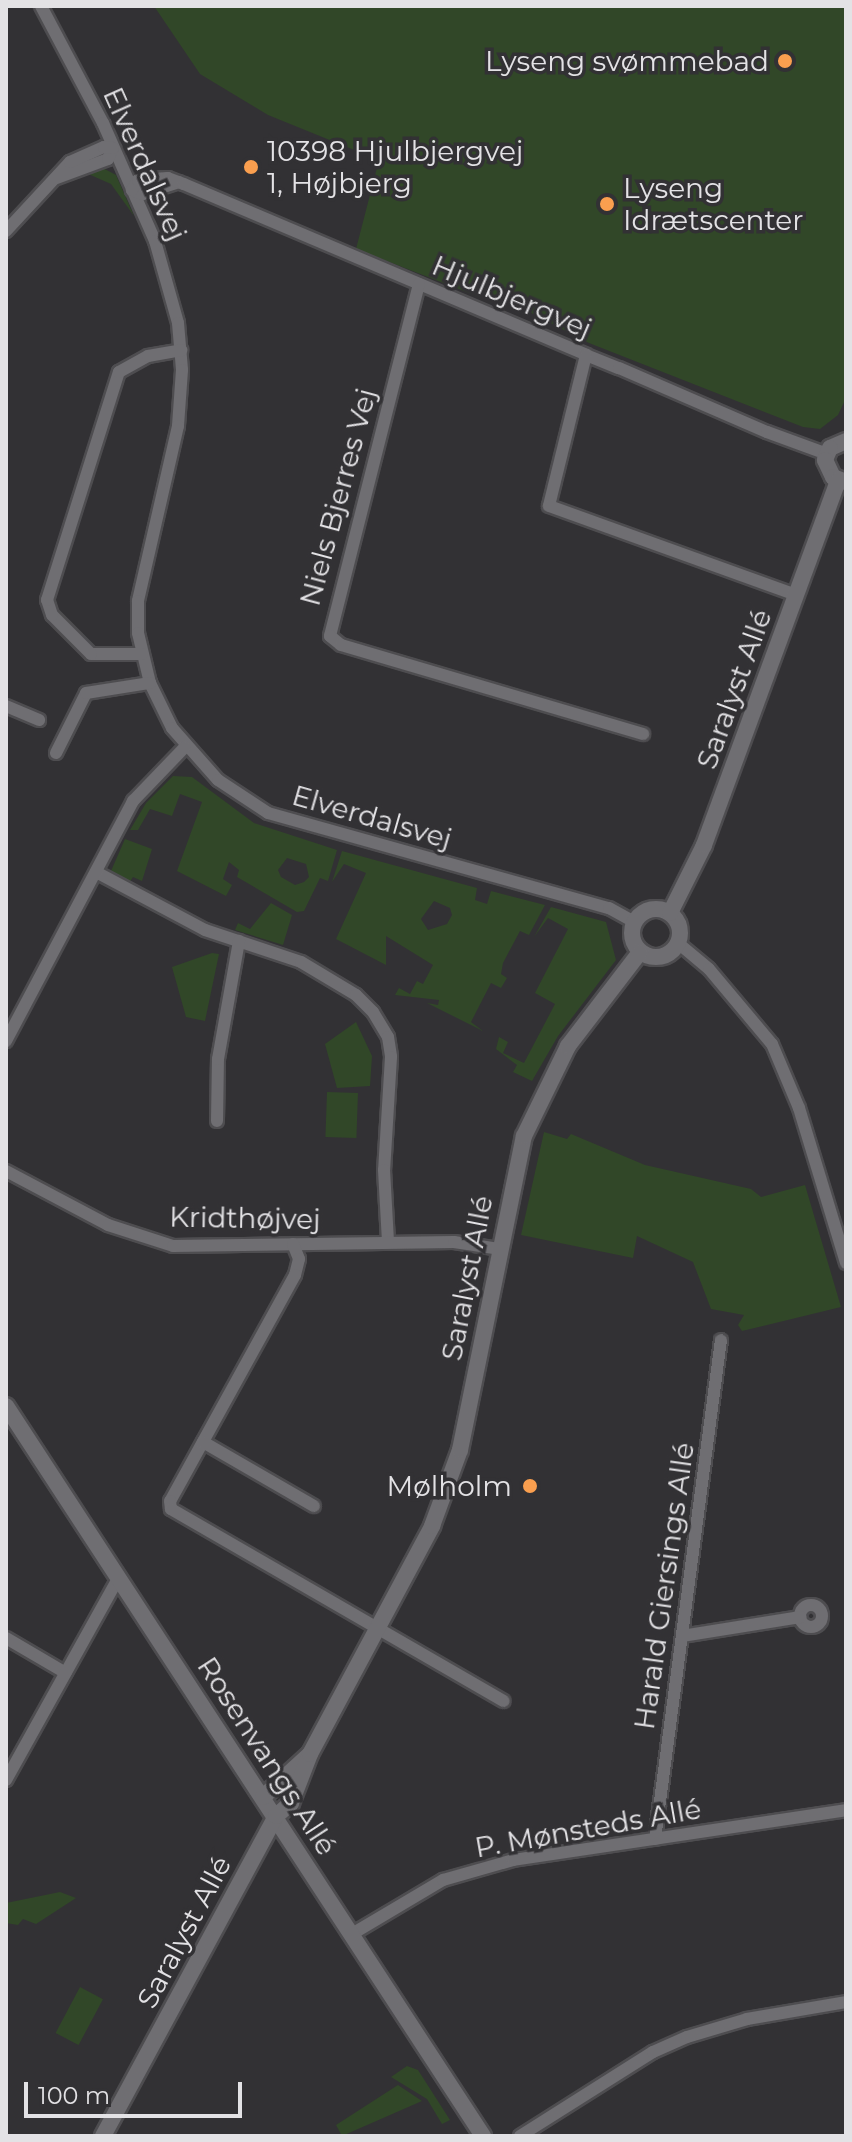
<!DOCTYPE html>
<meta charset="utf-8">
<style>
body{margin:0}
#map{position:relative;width:852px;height:2142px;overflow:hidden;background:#323134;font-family:Montserrat,sans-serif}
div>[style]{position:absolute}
.green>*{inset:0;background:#314728;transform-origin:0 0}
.roads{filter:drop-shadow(2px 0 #4e4d50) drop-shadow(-2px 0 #4e4d50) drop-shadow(0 2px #4e4d50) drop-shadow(0 -2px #4e4d50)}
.minor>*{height:12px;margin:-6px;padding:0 6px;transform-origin:6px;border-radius:6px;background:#6f6e72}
.minor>.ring{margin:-6px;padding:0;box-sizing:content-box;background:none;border:12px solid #6f6e72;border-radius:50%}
.tertiary>*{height:16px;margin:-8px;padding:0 8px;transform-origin:8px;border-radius:8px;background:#6f6e72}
.tertiary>.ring{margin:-8px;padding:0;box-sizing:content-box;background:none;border:16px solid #6f6e72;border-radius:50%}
.dots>*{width:22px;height:22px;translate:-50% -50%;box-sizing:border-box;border:4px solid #323134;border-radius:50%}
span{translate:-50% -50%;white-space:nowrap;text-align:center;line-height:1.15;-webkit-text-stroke:7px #323134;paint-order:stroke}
.poi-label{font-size:28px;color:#e3e2e5}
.right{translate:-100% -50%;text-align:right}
.left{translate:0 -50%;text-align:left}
.street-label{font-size:28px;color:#e3e2e5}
.frame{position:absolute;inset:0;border:8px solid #e3e2e5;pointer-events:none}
.scale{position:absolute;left:24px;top:2082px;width:218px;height:36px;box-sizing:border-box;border:4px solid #e3e2e5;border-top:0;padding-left:10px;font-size:24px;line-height:28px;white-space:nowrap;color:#e3e2e5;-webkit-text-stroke:6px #323134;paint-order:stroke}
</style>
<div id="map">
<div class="green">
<div style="clip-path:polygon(154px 6px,846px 6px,846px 398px,838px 415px,820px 429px,803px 427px,589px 343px,514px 304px,482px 298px,356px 249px,379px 160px,268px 115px,200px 74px)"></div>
<div style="clip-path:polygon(101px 167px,116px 175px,134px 216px,111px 184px,86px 173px)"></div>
<div style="clip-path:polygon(evenodd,173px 776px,192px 777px,254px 823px,337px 850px,328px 881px,320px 878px,304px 911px,297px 912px,237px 877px,239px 870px,229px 862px,223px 879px,232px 885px,226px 896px,177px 871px,202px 802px,180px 794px,172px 816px,150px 809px,138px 830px,130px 830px,146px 803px,173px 776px,287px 858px,306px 864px,309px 877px,304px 882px,295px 885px,281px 877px,278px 870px,287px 858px)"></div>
<div style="clip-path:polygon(125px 839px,152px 849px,142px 881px,133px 877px,129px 883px,111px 871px)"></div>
<div style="clip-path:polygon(evenodd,342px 851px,477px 888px,475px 900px,487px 904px,491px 891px,545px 905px,529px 935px,520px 931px,503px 963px,501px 974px,507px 978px,501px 988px,491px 983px,471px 1022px,483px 1031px,427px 1003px,438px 1005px,439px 1000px,395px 995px,399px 988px,410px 994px,417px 981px,423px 984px,433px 965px,386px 936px,386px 965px,336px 939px,366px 873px,344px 864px,332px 882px,342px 851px,434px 901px,450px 908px,452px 915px,447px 924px,428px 930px,421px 919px,434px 901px)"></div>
<div style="clip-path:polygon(271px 903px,292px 915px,283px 945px,235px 930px,238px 923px,250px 929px)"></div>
<div style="clip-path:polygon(551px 907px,606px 922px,616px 960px,558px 1036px,532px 1081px,513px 1072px,517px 1065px,496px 1049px,499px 1037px,508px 1042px,503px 1053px,524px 1063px,555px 1004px,535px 993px,568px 929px,548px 918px,534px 937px)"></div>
<div style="clip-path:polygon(212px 953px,219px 954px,205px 1021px,186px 1017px,172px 967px)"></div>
<div style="clip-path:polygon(356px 1022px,372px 1056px,370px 1086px,337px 1088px,325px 1044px)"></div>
<div style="left:327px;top:1092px;width:31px;height:45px;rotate:2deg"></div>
<div style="clip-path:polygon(544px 1132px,567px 1139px,571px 1134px,645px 1165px,751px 1189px,761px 1197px,805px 1185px,841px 1307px,742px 1331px,738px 1325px,744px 1315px,711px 1309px,693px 1262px,637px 1236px,633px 1258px,521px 1235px)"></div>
<div style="clip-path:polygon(60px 1892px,76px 1898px,36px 1924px,23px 1919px,18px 1925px,6px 1923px,6px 1903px)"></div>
<div style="left:80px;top:1987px;width:26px;height:52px;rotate:28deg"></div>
<div style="clip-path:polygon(407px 2066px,418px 2070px,450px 2120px,442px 2124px,427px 2099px,391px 2077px)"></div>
<div style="clip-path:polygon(398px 2085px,422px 2101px,342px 2136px,336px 2125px)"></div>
</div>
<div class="roads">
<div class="minor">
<div style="left:41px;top:6px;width:132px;rotate:62.1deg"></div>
<div style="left:103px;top:123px;width:129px;rotate:66.2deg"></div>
<div style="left:155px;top:241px;width:85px;rotate:74.3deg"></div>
<div style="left:178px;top:323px;width:47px;rotate:85.1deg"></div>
<div style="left:182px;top:370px;width:56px;rotate:94.1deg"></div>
<div style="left:178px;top:426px;width:180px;rotate:102.9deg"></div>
<div style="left:138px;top:601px;width:32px;rotate:90deg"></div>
<div style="left:138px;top:633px;width:51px;rotate:76.5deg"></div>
<div style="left:150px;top:683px;width:50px;rotate:63.9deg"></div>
<div style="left:172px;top:728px;width:69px;rotate:48.5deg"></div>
<div style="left:218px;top:780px;width:60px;rotate:33.4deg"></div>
<div style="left:268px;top:813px;width:354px;rotate:15.6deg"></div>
<div style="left:609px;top:908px;width:29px;rotate:29deg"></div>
<div style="left:57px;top:178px;width:54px;rotate:-20.4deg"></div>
<div style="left:108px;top:159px;width:12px;rotate:-66deg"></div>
<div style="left:179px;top:182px;width:38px;rotate:162deg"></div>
<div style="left:143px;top:194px;width:12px;rotate:-160deg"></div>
<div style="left:132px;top:190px;width:12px;rotate:-59deg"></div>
<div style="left:138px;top:180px;width:30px;rotate:-4deg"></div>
<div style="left:168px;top:178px;width:17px;rotate:21deg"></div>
<div style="left:184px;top:184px;width:437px;rotate:23deg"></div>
<div style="left:586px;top:355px;width:35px;rotate:22deg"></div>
<div style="left:619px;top:368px;width:161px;rotate:23.4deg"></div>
<div style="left:767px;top:432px;width:64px;rotate:20.1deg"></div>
<div style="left:6px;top:231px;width:94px;rotate:-47.2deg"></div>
<div style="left:70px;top:162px;width:37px;rotate:-24deg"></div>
<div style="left:104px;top:147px;width:9px;rotate:6deg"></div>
<div style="left:419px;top:284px;width:363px;rotate:104.2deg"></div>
<div style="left:330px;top:636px;width:14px;rotate:39deg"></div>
<div style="left:341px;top:645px;width:315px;rotate:16.4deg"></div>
<div style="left:586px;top:355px;width:155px;rotate:103.8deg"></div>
<div style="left:549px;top:506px;width:263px;rotate:19.8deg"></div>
<div style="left:142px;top:654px;width:51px;rotate:180deg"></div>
<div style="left:91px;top:654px;width:55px;rotate:-135deg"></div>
<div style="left:52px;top:615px;width:16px;rotate:-108deg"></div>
<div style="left:47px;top:600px;width:239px;rotate:-72.5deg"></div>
<div style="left:119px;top:372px;width:33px;rotate:-29deg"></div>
<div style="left:148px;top:356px;width:34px;rotate:-10deg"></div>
<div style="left:6px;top:706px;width:36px;rotate:23deg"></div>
<div style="left:56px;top:753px;width:67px;rotate:-63.4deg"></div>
<div style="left:86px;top:693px;width:65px;rotate:-8.9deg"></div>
<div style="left:96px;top:872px;width:123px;rotate:28deg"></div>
<div style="left:205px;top:930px;width:101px;rotate:18.4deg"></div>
<div style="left:301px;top:962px;width:64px;rotate:31deg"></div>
<div style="left:356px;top:995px;width:24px;rotate:45deg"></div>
<div style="left:373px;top:1012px;width:29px;rotate:59deg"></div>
<div style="left:388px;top:1037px;width:20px;rotate:81deg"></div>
<div style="left:391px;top:1057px;width:113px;rotate:93.5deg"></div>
<div style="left:384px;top:1170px;width:72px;rotate:86.8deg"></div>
<div style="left:678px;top:943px;width:40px;rotate:40deg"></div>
<div style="left:709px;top:969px;width:98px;rotate:50deg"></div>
<div style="left:772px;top:1044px;width:69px;rotate:67.1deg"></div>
<div style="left:799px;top:1108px;width:162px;rotate:73.1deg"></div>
<div style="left:6px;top:1041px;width:272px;rotate:-62.1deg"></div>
<div style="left:133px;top:801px;width:75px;rotate:-46.1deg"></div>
<div style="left:217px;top:1121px;width:62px;rotate:-89.1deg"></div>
<div style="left:218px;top:1059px;width:120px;rotate:-79.9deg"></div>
<div style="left:6px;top:1171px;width:115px;rotate:27.9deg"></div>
<div style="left:108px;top:1225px;width:68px;rotate:17.9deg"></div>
<div style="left:173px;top:1246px;width:281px;rotate:-0.8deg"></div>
<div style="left:454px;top:1242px;width:47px;rotate:8.7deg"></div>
<div style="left:293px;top:1244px;width:16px;rotate:68deg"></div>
<div style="left:299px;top:1259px;width:16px;rotate:104deg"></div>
<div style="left:295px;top:1275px;width:258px;rotate:118.9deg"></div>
<div style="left:170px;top:1501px;width:8px;rotate:83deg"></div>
<div style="left:171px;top:1509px;width:384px;rotate:30deg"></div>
<div style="left:203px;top:1442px;width:128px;rotate:30deg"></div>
<div class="ring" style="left:800px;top:1605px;width:10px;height:10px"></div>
<div style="left:682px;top:1636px;width:120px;rotate:-9.1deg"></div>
<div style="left:6px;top:1638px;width:69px;rotate:30.3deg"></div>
<div style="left:6px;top:1780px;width:232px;rotate:-60.9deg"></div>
<div style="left:655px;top:1839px;width:503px;rotate:-82.47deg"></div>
<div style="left:352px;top:1934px;width:106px;rotate:-30.7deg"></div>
<div style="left:443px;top:1880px;width:73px;rotate:-15.9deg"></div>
<div style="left:513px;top:1860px;width:337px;rotate:-8.5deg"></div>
<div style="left:520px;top:2136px;width:157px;rotate:-32.3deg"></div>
<div style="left:653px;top:2052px;width:37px;rotate:-24deg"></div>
<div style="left:687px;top:2037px;width:63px;rotate:-16.7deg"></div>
<div style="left:747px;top:2019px;width:100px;rotate:-9.7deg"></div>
</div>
<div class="tertiary">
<div style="left:846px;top:441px;width:17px;rotate:156deg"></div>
<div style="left:830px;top:448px;width:13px;rotate:113deg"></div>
<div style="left:825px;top:460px;width:19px;rotate:65deg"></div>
<div style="left:833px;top:477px;width:14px;rotate:21deg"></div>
<div class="ring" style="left:632px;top:909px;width:32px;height:32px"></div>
<div style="left:670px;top:913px;width:76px;rotate:-63.4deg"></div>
<div style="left:704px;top:845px;width:389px;rotate:-69.8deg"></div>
<div style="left:6px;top:1406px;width:872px;rotate:56.84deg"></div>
<div style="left:263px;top:1797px;width:62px;rotate:-42.4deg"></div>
<div style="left:103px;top:2136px;width:364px;rotate:-61.6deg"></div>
<div style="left:276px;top:1816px;width:20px;rotate:-41deg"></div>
<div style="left:291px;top:1803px;width:53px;rotate:-68.8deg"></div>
<div style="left:310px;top:1754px;width:259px;rotate:-61.8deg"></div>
<div style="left:432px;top:1526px;width:81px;rotate:-69.8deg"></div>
<div style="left:460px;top:1450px;width:320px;rotate:-78.5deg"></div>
<div style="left:524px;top:1136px;width:100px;rotate:-63.9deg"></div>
<div style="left:568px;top:1046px;width:118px;rotate:-52.5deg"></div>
</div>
</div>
<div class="dots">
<div style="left:785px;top:61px;background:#fa9f4f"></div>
<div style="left:251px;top:167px;background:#fa9f4f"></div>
<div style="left:607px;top:204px;background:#fa9f4f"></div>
<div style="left:530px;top:1486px;background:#fa9f4f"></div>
</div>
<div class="poi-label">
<span class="right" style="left:769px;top:61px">Lyseng svømmebad</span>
<span class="left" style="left:267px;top:167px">10398 Hjulbjergvej<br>1, Højbjerg</span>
<span class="left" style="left:623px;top:204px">Lyseng<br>Idrætscenter</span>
<span class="right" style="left:512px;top:1486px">Mølholm</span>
</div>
<div class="street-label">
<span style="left:145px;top:164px;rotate:66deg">Elverdalsvej</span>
<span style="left:512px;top:297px;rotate:23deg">Hjulbjergvej</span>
<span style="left:338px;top:497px;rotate:-75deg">Niels Bjerres Vej</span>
<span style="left:734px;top:689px;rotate:-70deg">Saralyst Allé</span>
<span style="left:372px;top:817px;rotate:16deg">Elverdalsvej</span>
<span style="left:245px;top:1218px;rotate:1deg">Kridthøjvej</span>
<span style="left:467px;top:1278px;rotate:-79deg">Saralyst Allé</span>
<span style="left:664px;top:1586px;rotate:-82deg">Harald Giersings Allé</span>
<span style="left:267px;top:1756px;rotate:57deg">Rosenvangs Allé</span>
<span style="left:588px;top:1828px;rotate:-10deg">P. Mønsteds Allé</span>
<span style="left:184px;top:1932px;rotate:-62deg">Saralyst Allé</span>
</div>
<div class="frame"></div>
<div class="scale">100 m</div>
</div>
